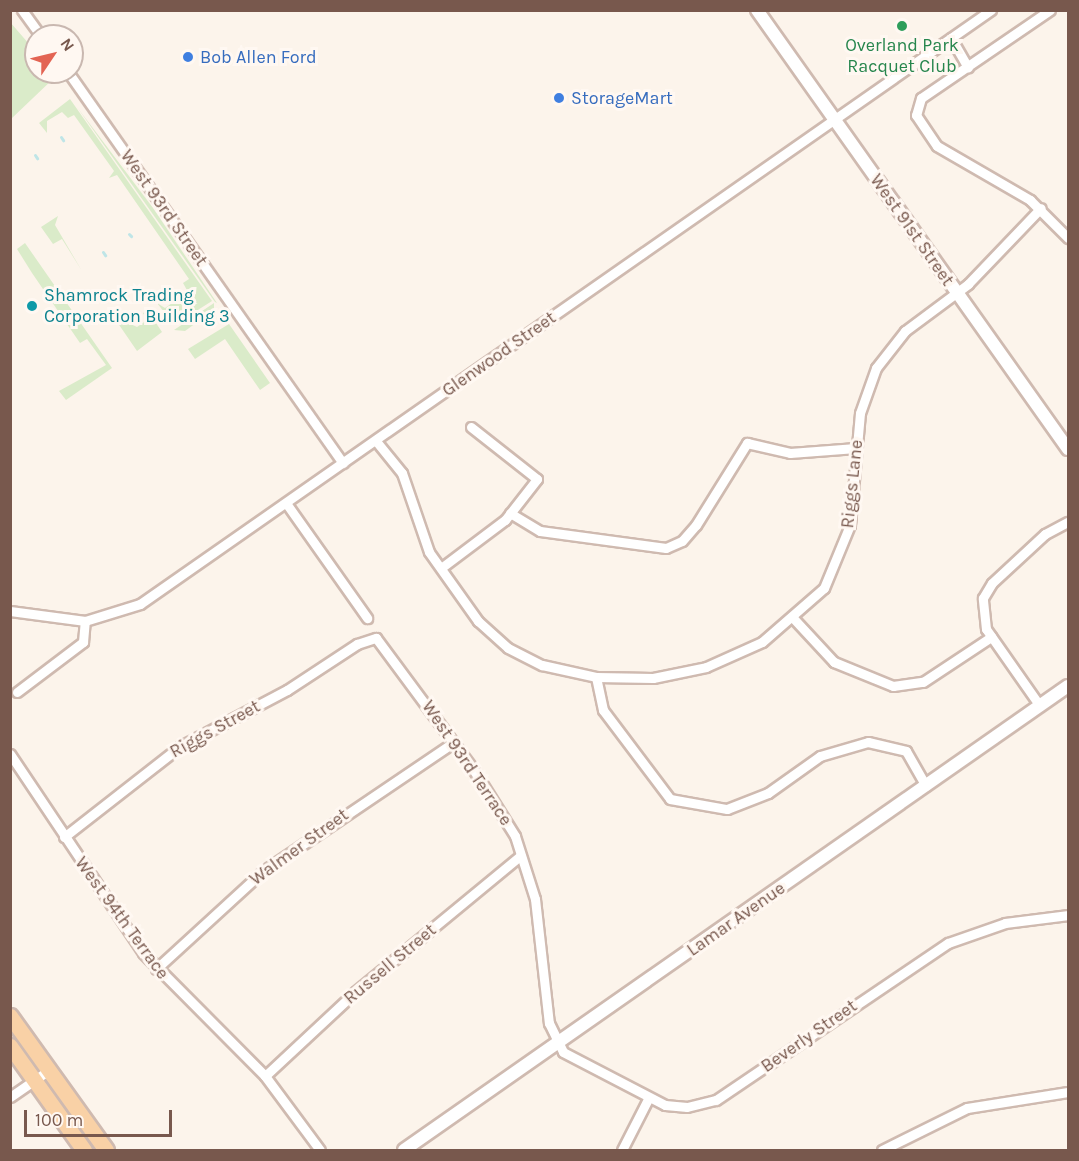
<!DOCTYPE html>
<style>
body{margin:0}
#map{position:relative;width:1079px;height:1161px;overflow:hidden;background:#fcf4eb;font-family:Karla,sans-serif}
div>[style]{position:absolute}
.green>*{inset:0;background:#daebc9}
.stream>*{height:3px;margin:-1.5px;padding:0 1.5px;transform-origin:1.5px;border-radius:1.5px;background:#bfe5e7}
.roads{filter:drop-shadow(2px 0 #cfbab0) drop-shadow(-2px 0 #cfbab0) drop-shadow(0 2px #cfbab0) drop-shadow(0 -2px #cfbab0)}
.minor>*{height:9px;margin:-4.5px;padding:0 4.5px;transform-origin:4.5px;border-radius:4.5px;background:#fff}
.tertiary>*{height:12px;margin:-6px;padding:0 6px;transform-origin:6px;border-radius:6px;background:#fff}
.primary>*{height:15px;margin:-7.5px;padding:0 7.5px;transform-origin:7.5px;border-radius:7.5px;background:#f9d1a6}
.dots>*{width:16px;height:16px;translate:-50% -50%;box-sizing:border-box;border:3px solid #fff8f2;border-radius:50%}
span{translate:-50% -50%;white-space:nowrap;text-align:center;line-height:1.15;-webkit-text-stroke:6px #fff8f2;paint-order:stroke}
.leisure-label{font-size:18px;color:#27864d}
.shop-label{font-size:18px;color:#366cbe}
.left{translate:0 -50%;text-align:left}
.street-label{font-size:18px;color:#78584d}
.culture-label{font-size:18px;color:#0d838f}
.frame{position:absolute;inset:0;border:12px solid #78584d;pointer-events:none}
.north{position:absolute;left:24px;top:24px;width:60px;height:60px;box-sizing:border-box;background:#fff8f2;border:2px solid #c9b8b0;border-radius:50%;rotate:55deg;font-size:16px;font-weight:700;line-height:24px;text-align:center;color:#78584d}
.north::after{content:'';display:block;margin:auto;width:21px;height:27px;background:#e36453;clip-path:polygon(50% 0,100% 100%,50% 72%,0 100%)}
.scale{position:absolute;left:24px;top:1110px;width:148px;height:27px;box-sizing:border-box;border:3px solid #78584d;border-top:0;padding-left:8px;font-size:18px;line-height:21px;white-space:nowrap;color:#78584d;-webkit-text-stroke:4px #fff8f2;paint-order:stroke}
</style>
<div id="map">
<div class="green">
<div style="clip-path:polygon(10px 22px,36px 52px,36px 72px,50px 72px,54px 78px,11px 119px)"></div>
<div style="clip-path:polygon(70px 99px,212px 301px,174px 325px,157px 303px,165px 308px,188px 292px,183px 283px,189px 279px,117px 175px,109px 178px,114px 171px,74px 115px,68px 118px,62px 112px,47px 121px,47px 133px,39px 123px)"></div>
<div style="clip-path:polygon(77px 107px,153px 208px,217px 303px,215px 302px)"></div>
<div style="clip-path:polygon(58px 216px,55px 225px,82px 271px,62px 239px,53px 244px,41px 227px)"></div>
<div style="clip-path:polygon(25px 243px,112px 368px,66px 400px,59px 391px,106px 365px,87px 339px,80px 343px,32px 273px,17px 249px)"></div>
<div style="clip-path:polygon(214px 303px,214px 310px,185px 331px,174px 330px)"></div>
<div style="clip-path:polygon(148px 311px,162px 332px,137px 351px,113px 316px,137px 327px,147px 320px,143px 313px)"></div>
<div style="clip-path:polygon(229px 324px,270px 383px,260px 390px,225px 339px,195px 359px,188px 349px)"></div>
</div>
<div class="stream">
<div style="left:61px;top:137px;width:4px;rotate:56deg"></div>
<div style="left:35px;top:155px;width:4px;rotate:56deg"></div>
<div style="left:129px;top:234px;width:3px;rotate:45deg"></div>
<div style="left:103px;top:252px;width:4px;rotate:56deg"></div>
</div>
<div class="roads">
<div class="minor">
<div style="left:22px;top:10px;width:32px;rotate:54deg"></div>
<div style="left:1050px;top:10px;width:156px;rotate:145.7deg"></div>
<div style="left:921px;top:98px;width:18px;rotate:106deg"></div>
<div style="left:916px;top:115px;width:37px;rotate:56deg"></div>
<div style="left:937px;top:146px;width:108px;rotate:30.1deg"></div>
<div style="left:1030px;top:200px;width:54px;rotate:45deg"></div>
<div style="left:951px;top:38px;width:34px;rotate:60deg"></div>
<div style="left:68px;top:72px;width:478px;rotate:54.9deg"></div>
<div style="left:376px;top:441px;width:41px;rotate:50.9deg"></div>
<div style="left:402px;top:473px;width:83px;rotate:71.1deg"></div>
<div style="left:429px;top:552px;width:85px;rotate:54.6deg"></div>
<div style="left:478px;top:621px;width:40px;rotate:42deg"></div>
<div style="left:508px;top:648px;width:38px;rotate:27deg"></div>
<div style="left:542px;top:665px;width:55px;rotate:12.5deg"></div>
<div style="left:596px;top:677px;width:57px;rotate:1deg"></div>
<div style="left:653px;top:678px;width:54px;rotate:-11.7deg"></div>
<div style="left:706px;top:667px;width:61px;rotate:-24.1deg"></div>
<div style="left:762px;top:642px;width:82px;rotate:-41.1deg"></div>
<div style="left:824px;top:588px;width:68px;rotate:-67.6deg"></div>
<div style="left:850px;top:525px;width:112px;rotate:-84.9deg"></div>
<div style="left:860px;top:413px;width:48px;rotate:-70.4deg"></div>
<div style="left:876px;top:368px;width:47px;rotate:-51.9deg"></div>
<div style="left:905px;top:331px;width:79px;rotate:-36.7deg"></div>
<div style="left:968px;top:284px;width:105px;rotate:-46.2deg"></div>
<div style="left:286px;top:503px;width:141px;rotate:54.8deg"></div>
<div style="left:510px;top:513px;width:35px;rotate:31deg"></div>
<div style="left:540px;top:531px;width:127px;rotate:7.7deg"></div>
<div style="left:666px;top:548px;width:17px;rotate:-24deg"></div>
<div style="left:682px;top:541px;width:21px;rotate:-49deg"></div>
<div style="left:696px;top:525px;width:97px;rotate:-58.1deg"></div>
<div style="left:747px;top:443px;width:44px;rotate:13.1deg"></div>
<div style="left:790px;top:453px;width:66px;rotate:-4.3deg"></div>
<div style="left:441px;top:568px;width:80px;rotate:-36.9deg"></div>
<div style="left:505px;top:520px;width:52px;rotate:-52deg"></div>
<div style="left:537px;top:479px;width:84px;rotate:-141.8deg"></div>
<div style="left:10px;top:611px;width:76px;rotate:7.6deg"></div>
<div style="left:85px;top:621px;width:58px;rotate:-17.2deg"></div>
<div style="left:140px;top:604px;width:1038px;rotate:-34.92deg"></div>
<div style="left:794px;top:619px;width:59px;rotate:47.1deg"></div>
<div style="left:834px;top:662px;width:64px;rotate:22.1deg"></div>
<div style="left:893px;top:686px;width:30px;rotate:-8deg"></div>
<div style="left:923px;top:682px;width:82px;rotate:-33.5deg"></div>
<div style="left:596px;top:677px;width:34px;rotate:78deg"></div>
<div style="left:603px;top:710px;width:111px;rotate:53deg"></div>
<div style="left:670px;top:799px;width:58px;rotate:10deg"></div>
<div style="left:727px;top:809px;width:44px;rotate:-21.3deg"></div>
<div style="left:768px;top:793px;width:64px;rotate:-35.4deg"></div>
<div style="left:820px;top:756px;width:50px;rotate:-16.3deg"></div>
<div style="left:868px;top:742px;width:39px;rotate:13deg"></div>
<div style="left:906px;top:751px;width:40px;rotate:60.3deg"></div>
<div style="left:17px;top:692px;width:83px;rotate:-37.1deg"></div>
<div style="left:83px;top:642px;width:21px;rotate:-85deg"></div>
<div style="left:1040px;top:706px;width:94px;rotate:-125deg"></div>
<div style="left:986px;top:629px;width:31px;rotate:-96deg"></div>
<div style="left:983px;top:598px;width:17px;rotate:-59deg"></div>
<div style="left:992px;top:583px;width:72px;rotate:-42.8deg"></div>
<div style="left:1045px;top:534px;width:26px;rotate:-28deg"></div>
<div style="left:10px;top:754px;width:239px;rotate:56.2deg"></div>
<div style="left:143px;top:953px;width:173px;rotate:45.2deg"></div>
<div style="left:265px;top:1076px;width:92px;rotate:53.4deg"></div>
<div style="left:64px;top:837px;width:146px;rotate:-38deg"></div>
<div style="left:179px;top:747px;width:122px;rotate:-27.8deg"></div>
<div style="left:287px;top:690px;width:84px;rotate:-33.3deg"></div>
<div style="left:357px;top:644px;width:20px;rotate:-18deg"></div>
<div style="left:376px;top:638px;width:163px;rotate:53.5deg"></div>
<div style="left:473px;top:769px;width:79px;rotate:57.9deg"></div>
<div style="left:515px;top:836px;width:66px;rotate:72.4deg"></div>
<div style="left:535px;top:899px;width:125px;rotate:83.6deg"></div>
<div style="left:549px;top:1023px;width:32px;rotate:64deg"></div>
<div style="left:563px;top:1052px;width:115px;rotate:27.5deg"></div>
<div style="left:665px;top:1105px;width:22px;rotate:5deg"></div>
<div style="left:687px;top:1107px;width:30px;rotate:-14deg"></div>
<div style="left:716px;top:1100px;width:280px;rotate:-34.1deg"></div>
<div style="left:948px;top:943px;width:60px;rotate:-19.3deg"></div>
<div style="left:1005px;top:923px;width:64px;rotate:-7.2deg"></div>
<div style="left:156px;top:969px;width:144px;rotate:-42.5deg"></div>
<div style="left:262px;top:872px;width:232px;rotate:-34.1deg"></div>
<div style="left:265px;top:1076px;width:123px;rotate:-43deg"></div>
<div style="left:355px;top:992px;width:214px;rotate:-39.5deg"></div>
<div style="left:10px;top:1097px;width:47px;rotate:-34.7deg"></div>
<div style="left:622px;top:1150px;width:59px;rotate:-63deg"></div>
<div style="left:882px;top:1150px;width:95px;rotate:-26.3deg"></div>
<div style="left:967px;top:1108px;width:102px;rotate:-9deg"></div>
</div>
<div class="tertiary">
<div style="left:757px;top:10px;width:538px;rotate:54.69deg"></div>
<div style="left:404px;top:1150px;width:810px;rotate:-34.95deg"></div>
</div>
<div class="primary">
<div style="left:10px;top:1016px;width:165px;rotate:54.4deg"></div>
<div style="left:10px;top:1046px;width:128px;rotate:54.6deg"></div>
</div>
</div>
<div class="dots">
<div style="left:902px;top:26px;background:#2e9e5b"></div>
<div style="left:188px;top:57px;background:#3f7fe0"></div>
<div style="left:559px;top:98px;background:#3f7fe0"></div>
<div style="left:32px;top:306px;background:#0f9aa8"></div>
</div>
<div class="leisure-label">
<span style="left:902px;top:56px">Overland Park<br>Racquet Club</span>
</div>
<div class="shop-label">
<span class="left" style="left:200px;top:57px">Bob Allen Ford</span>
<span class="left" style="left:571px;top:98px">StorageMart</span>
</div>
<div class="street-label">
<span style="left:164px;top:208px;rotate:55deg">West 93rd Street</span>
<span style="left:912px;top:230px;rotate:55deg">West 91st Street</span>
<span style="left:499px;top:354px;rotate:-35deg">Glenwood Street</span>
<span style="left:852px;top:484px;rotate:-84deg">Riggs Lane</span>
<span style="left:215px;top:729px;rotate:-29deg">Riggs Street</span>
<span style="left:467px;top:763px;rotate:56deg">West 93rd Terrace</span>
<span style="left:299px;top:847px;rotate:-36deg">Walmer Street</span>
<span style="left:122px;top:918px;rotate:54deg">West 94th Terrace</span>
<span style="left:736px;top:919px;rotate:-35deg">Lamar Avenue</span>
<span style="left:390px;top:964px;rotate:-40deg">Russell Street</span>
<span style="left:809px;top:1036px;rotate:-35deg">Beverly Street</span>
</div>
<div class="culture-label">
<span class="left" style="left:44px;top:306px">Shamrock Trading<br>Corporation Building 3</span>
</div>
<div class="frame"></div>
<div class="north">N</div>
<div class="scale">100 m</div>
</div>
